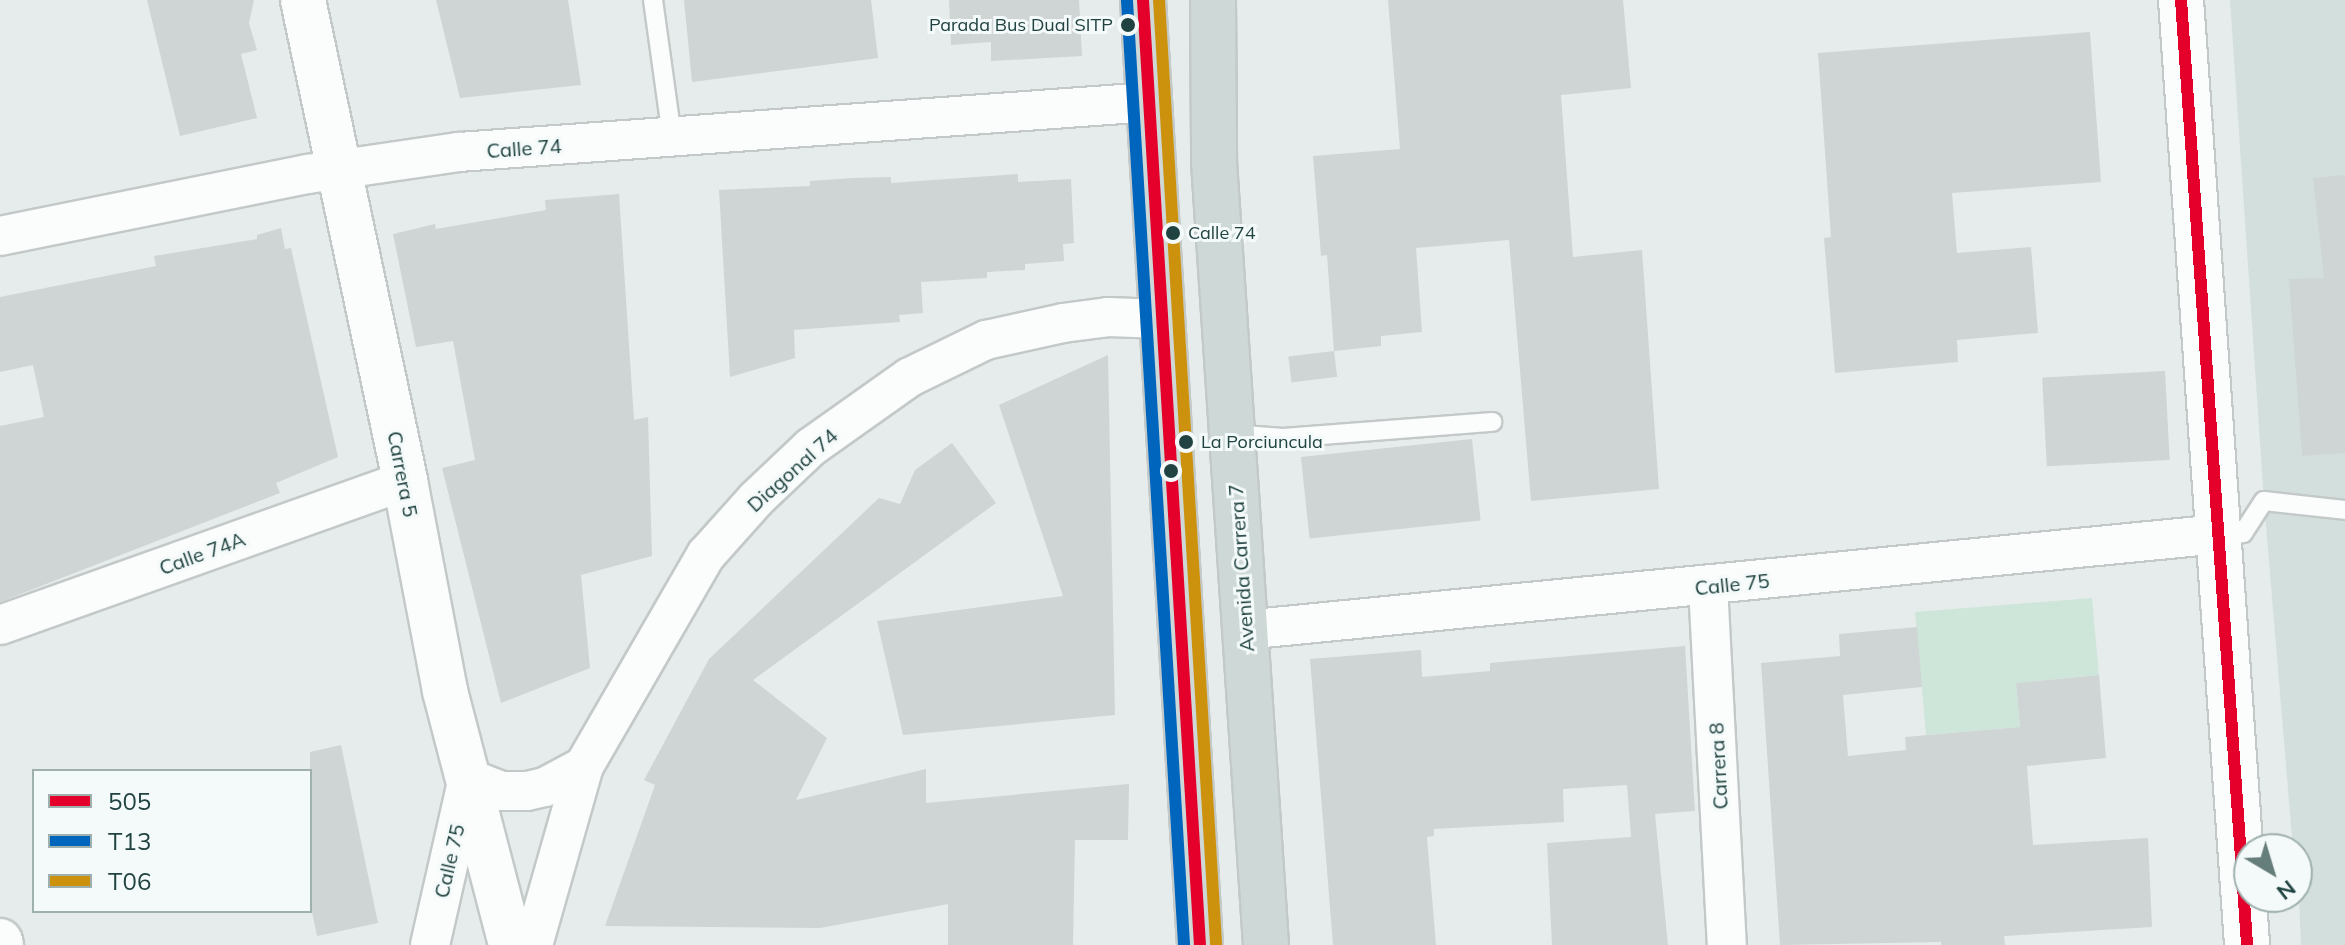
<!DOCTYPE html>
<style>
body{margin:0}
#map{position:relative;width:2345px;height:945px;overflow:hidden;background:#e6eceb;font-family:Mulish,sans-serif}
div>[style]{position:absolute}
.built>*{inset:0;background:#d3dfdd}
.green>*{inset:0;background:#cee6da}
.building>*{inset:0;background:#ced5d4;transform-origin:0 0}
.roads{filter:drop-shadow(2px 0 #c3c9c8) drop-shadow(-2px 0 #c3c9c8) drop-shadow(0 2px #c3c9c8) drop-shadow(0 -2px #c3c9c8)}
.lane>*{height:18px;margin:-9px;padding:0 9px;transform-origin:9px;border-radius:9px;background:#fbfcfc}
.street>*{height:38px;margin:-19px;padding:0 19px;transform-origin:19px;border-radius:19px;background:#fbfcfc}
.secondary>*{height:44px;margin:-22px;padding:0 22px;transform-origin:22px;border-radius:22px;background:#fbfcfc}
.primary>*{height:44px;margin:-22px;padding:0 22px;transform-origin:22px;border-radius:22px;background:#cdd8d7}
.bus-1>*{height:12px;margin:-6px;padding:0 6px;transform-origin:6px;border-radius:6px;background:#e4002b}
.bus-2>*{height:12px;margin:-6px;padding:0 6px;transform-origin:6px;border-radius:6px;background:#0065bd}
.bus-3>*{height:12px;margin:-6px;padding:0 6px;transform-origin:6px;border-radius:6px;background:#cc920d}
.dots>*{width:22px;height:22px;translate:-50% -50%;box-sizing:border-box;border:4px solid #f4faf9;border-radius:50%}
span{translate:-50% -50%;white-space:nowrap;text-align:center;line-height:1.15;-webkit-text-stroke:6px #f4faf9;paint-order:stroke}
.bus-label{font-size:18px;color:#204341}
.right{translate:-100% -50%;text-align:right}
.left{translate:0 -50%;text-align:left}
.street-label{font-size:20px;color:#204341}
.legend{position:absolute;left:32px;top:769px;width:280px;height:144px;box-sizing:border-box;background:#f4faf9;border:2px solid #9fb1af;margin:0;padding:10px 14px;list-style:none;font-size:24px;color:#204341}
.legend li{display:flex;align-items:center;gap:16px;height:40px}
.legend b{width:40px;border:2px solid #9fb1af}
.north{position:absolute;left:2233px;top:833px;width:80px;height:80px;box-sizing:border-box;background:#f4faf9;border:2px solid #9fb1af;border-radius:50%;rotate:142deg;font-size:22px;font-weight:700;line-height:32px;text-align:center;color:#204341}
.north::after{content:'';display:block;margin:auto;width:28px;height:36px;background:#657e7c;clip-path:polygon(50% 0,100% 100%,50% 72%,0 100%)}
</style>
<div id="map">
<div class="built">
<div style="clip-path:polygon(2230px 0,2345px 0,2345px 945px,2301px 945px,2297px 849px,2293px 849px,2264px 501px)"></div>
</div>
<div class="green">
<div style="clip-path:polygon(2092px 598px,2099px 675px,2016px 683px,2020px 727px,1926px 735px,1915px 612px)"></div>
</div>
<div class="building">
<div style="clip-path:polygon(147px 0,254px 0,249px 23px,257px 50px,241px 54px,257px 118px,180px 136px)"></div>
<div style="clip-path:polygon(436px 0,568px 0,581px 85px,460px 98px)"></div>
<div style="clip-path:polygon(684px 0,871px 0,878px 58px,692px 82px)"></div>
<div style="clip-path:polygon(949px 0,1079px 0,1082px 56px,991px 61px,991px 42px,951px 45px)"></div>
<div style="clip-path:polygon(1388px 0,1623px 0,1631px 88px,1561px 95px,1573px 257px,1642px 250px,1659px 489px,1531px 501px,1509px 240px,1416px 248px,1422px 332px,1381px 336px,1381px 346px,1334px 351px,1327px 255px,1321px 256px,1313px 156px,1400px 149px)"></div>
<div style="clip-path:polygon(2090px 32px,2101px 182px,1952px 193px,1957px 253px,2031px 247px,2038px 333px,1957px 340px,1958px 362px,1835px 373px,1824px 238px,1831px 237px,1818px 53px)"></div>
<div style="clip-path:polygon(1018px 174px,1018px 182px,1071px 179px,1074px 243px,1063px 244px,1064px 261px,1025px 264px,1025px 270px,987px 272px,987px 278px,921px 282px,923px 313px,899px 315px,900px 322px,794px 330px,795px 358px,730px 377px,719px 190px,810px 186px,810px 181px,852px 178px,891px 177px,891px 183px)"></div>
<div style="clip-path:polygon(2345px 175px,2345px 453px,2302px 456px,2289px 279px,2324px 278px,2313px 178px)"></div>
<div style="clip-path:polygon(619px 194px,634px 420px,648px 417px,652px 556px,581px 575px,590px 668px,501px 703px,442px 468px,475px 460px,453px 341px,416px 347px,393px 234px,435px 224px,436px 229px,546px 210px,545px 200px)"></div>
<div style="clip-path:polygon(281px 228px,285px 249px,291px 248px,338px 457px,276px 483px,280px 493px,0 602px,0 426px,44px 417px,33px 365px,0 372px,0 297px,156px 266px,154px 256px,257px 239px,257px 235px)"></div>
<div style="left:1334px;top:351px;width:26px;height:46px;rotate:83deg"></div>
<div style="clip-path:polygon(1108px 355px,1115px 715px,903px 735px,877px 621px,1063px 596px,999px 405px)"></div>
<div style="left:2165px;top:371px;width:89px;height:123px;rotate:87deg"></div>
<div style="left:1472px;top:439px;width:82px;height:172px;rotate:84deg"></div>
<div style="clip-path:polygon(952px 443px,996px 503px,753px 680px,827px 738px,796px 800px,926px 769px,926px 803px,1129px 784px,1128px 840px,1075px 840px,1073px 945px,948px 945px,948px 904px,820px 928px,605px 926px,655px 785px,644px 780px,709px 659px,879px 498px,900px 504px,915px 470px)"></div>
<div style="clip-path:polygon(1917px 627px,1922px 687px,1843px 695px,1848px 756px,1906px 750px,1905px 737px,2020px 727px,2016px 683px,2099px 675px,2106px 758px,2027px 766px,2033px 845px,2148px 838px,2152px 927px,2004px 936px,2005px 945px,1941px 945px,1941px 942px,1780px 945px,1761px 663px,1840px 656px,1839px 634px)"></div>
<div style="clip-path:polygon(1685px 646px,1695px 811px,1655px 814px,1668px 945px,1552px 945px,1547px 843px,1631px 837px,1627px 785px,1563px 789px,1564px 822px,1434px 829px,1434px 836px,1427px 837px,1436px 945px,1333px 945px,1310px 659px,1421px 650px,1422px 677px,1490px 671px,1490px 663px)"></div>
<div style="clip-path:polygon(341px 745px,378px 923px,317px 936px,310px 902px,310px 752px)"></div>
</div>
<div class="roads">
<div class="lane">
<div style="left:653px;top:0;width:138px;rotate:82.1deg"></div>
<div style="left:1231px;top:434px;width:52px;rotate:4.4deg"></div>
<div style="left:1283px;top:438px;width:210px;rotate:-4.4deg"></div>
<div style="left:2220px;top:534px;width:23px;rotate:-2deg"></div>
<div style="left:2243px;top:533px;width:38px;rotate:-57deg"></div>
<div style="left:2264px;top:501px;width:81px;rotate:6.3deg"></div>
</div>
<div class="street">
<div style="left:0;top:236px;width:314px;rotate:-11.4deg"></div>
<div style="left:308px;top:174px;width:153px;rotate:-8.3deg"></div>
<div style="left:459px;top:152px;width:692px;rotate:-4.14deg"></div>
<div style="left:1708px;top:586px;width:360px;rotate:87deg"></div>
<div style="left:0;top:625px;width:430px;rotate:-19.6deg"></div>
<div style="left:1244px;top:630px;width:981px;rotate:-5.62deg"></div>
<div style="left:430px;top:945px;width:171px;rotate:-77.2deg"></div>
<div style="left:468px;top:778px;width:36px;rotate:21deg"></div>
<div style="left:502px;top:791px;width:25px"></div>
<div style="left:527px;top:791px;width:18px;rotate:-13deg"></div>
<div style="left:545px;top:787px;width:44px;rotate:-28.3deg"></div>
<div style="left:533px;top:945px;width:186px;rotate:-74.1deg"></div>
<div style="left:584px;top:766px;width:244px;rotate:-60deg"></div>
<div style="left:706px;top:555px;width:75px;rotate:-48.2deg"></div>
<div style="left:756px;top:499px;width:76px;rotate:-43.4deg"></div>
<div style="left:811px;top:447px;width:121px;rotate:-35.3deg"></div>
<div style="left:910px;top:377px;width:85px;rotate:-26deg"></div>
<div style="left:986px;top:340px;width:79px;rotate:-12.4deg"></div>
<div style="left:1063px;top:323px;width:45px;rotate:-7.6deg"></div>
<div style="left:1108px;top:317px;width:54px;rotate:2.1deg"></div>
</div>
<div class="secondary">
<div style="left:303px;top:0;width:492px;rotate:78deg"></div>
<div style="left:405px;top:481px;width:214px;rotate:79.2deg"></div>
<div style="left:445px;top:691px;width:262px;rotate:75.4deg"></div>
<div style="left:2181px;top:0;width:947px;rotate:86deg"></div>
<div style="left:0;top:941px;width:4px;rotate:76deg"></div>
</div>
<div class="primary">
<div style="left:1143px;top:0;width:947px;rotate:86.55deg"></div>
<div style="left:1213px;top:0;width:162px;rotate:89.6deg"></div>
<div style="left:1214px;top:162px;width:785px;rotate:86.2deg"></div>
</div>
</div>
<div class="bus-1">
<div style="left:1143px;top:0;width:947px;rotate:86.55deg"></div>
<div style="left:2181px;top:0;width:947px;rotate:86deg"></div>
</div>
<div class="bus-2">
<div style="left:1127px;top:1px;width:946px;rotate:86.54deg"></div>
</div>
<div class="bus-3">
<div style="left:1159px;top:0;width:946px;rotate:86.54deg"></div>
</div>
<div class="dots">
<div style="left:1128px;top:25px;background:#204341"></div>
<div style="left:1173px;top:233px;background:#204341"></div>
<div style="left:1186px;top:442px;background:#204341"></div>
<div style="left:1171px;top:471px;background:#204341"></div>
</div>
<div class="bus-label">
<span class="right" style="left:1113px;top:25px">Parada Bus Dual SITP</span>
<span class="left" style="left:1188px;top:233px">Calle 74</span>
<span class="left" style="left:1201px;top:442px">La Porciuncula</span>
</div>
<div class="street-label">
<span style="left:524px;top:148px;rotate:-4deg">Calle 74</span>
<span style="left:792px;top:470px;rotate:-42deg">Diagonal 74</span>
<span style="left:403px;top:474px;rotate:79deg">Carrera 5</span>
<span style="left:202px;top:553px;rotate:-20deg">Calle 74A</span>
<span style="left:1241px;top:568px;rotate:-94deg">Avenida Carrera 7</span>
<span style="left:1732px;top:584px;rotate:-6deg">Calle 75</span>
<span style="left:1718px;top:766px;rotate:-93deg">Carrera 8</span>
<span style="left:449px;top:861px;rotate:-77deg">Calle 75</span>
</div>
<ul class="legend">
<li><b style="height:10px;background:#e4002b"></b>505</li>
<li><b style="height:10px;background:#0065bd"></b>T13</li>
<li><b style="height:10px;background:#cc920d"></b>T06</li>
</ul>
<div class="north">N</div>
</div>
